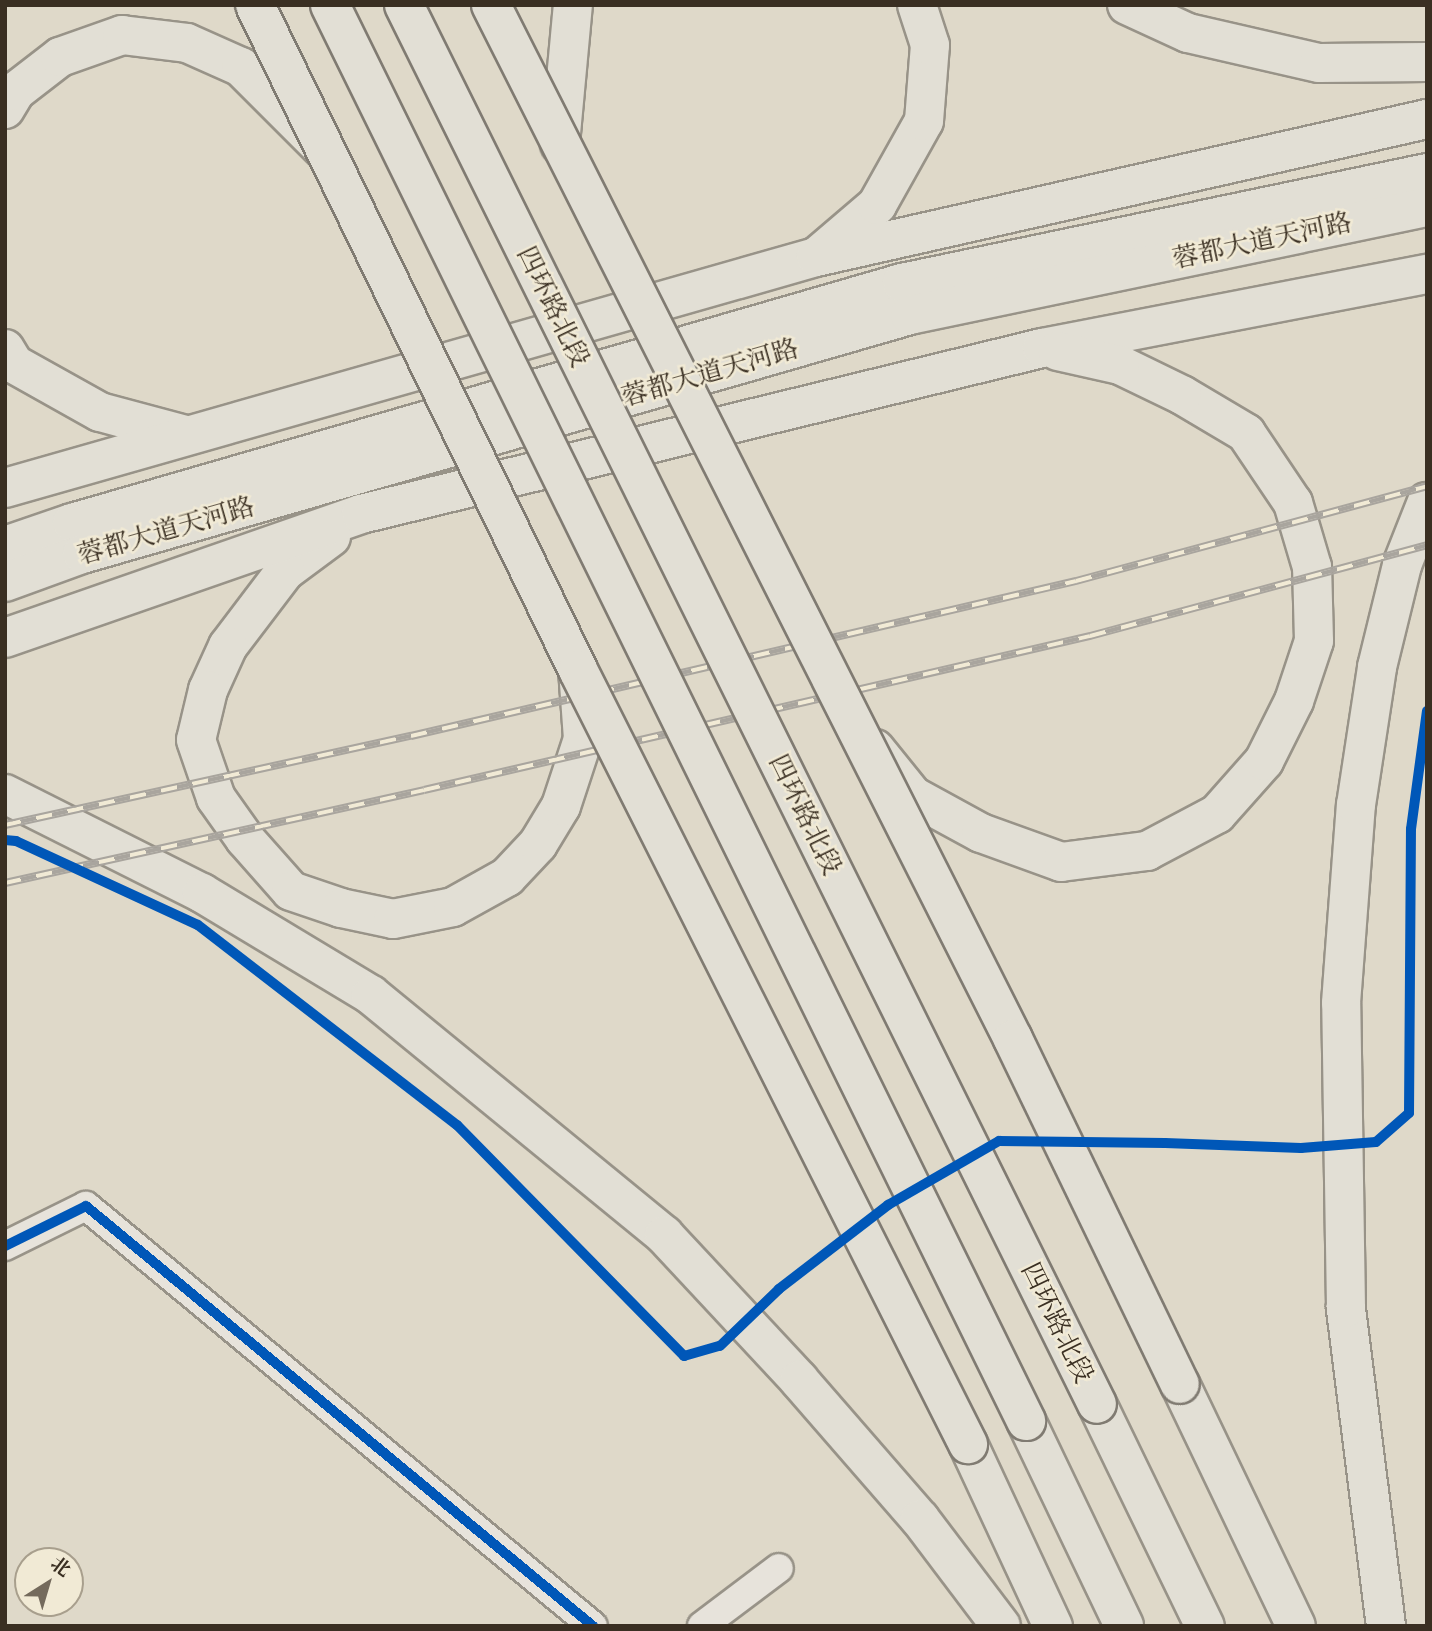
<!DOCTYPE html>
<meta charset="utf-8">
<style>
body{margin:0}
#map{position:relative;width:1432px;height:1631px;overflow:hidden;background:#dfd9c9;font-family:"EB Garamond","Noto Serif SC",serif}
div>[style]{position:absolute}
.roads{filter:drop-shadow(2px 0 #989388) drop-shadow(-2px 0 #989388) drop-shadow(0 2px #989388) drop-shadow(0 -2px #989388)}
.street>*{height:28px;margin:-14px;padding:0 14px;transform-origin:14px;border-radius:14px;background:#e7e3db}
.primary>*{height:38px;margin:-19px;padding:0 19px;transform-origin:19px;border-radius:19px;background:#e2dfd5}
.highway>*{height:38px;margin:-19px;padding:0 19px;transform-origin:19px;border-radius:19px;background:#e2dfd5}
.rail>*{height:8px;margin-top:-4px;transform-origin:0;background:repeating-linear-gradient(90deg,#f1ead5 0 16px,#a9a59e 0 32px);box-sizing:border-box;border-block:2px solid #a9a59e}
.bridges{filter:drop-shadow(2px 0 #807b72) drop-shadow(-2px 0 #807b72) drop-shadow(0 2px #807b72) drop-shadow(0 -2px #807b72)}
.highway-bridge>*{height:38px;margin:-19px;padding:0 19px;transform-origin:19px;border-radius:19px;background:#e2dfd5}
.cycleway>*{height:10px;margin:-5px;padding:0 5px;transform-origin:5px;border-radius:5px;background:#0057b8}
span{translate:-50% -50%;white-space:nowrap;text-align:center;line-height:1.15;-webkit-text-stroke:5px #f1ead5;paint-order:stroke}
.street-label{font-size:26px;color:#3a2f22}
.frame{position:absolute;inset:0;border:7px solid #3a2f22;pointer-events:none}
.north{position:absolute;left:14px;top:1547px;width:70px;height:70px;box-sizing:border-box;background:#f1ead5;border:2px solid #a89f8d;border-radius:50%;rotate:37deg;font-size:19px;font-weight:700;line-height:28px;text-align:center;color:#3a2f22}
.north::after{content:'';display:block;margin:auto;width:24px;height:32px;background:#746a5c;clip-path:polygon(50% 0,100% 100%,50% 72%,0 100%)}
</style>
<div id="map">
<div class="roads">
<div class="street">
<div style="left:5px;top:1246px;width:90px;rotate:-26.3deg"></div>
<div style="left:86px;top:1206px;width:658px;rotate:39.64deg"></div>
<div style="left:702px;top:1626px;width:96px;rotate:-37deg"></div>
</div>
<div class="primary">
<div style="left:5px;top:546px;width:71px;rotate:-18.9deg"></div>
<div style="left:72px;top:523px;width:864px;rotate:-16.13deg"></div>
<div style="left:902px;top:283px;width:536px;rotate:-11.83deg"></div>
<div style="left:5px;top:582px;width:82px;rotate:-20deg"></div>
<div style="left:82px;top:554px;width:862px;rotate:-16.1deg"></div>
<div style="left:910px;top:315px;width:528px;rotate:-11.8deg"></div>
</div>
<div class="highway">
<div style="left:1127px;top:5px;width:67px;rotate:24.7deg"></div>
<div style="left:1188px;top:33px;width:134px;rotate:12.9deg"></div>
<div style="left:1319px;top:63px;width:108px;rotate:-0.5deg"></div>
<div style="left:5px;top:109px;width:21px;rotate:-59deg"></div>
<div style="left:16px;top:91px;width:56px;rotate:-37.7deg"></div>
<div style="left:60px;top:57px;width:66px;rotate:-19.5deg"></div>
<div style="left:122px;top:35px;width:65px;rotate:7deg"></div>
<div style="left:187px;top:43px;width:59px;rotate:24deg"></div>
<div style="left:241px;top:67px;width:116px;rotate:45deg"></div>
<div style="left:560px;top:144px;width:140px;rotate:-84.7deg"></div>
<div style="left:821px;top:253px;width:74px;rotate:-40.6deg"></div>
<div style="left:877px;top:205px;width:96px;rotate:-60.8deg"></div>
<div style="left:924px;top:121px;width:76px;rotate:-85.5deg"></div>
<div style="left:930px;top:45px;width:42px;rotate:-108deg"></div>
<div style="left:5px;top:349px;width:17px;rotate:59deg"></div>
<div style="left:14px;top:364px;width:98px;rotate:29.2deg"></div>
<div style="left:100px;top:412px;width:88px;rotate:15.1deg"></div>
<div style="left:5px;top:488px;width:843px;rotate:-15.9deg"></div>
<div style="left:816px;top:257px;width:626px;rotate:-12.73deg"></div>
<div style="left:331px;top:537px;width:57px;rotate:143.5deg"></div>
<div style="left:285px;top:571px;width:94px;rotate:127.2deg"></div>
<div style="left:228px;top:646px;width:48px;rotate:114.4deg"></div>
<div style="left:208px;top:690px;width:51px;rotate:103.5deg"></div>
<div style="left:196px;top:740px;width:61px;rotate:71deg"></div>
<div style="left:216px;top:798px;width:50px;rotate:54.7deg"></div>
<div style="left:245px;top:839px;width:69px;rotate:48.5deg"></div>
<div style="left:291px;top:891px;width:53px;rotate:18.8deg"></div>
<div style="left:341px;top:908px;width:53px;rotate:11.9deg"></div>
<div style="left:393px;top:919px;width:61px;rotate:-11.3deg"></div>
<div style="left:453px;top:907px;width:62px;rotate:-29.1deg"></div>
<div style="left:507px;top:877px;width:45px;rotate:-46.8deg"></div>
<div style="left:538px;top:844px;width:44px;rotate:-58.8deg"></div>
<div style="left:561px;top:806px;width:71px;rotate:-71.8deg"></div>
<div style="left:583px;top:739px;width:69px;rotate:-94.1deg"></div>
<div style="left:5px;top:638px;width:377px;rotate:-19.2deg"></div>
<div style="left:361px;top:514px;width:701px;rotate:-13.7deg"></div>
<div style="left:1042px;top:348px;width:392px;rotate:-10.9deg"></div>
<div style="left:875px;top:749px;width:60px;rotate:51deg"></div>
<div style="left:913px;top:796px;width:77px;rotate:28.6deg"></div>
<div style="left:981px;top:833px;width:85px;rotate:19.9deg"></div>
<div style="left:1061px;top:862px;width:87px;rotate:-7.3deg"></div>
<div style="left:1147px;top:851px;width:79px;rotate:-27.9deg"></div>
<div style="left:1217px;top:814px;width:71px;rotate:-48.4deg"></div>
<div style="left:1264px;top:761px;width:67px;rotate:-63.4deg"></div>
<div style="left:1294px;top:701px;width:63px;rotate:-71.6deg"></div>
<div style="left:1314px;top:641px;width:74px;rotate:-91.5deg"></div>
<div style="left:1312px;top:567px;width:67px;rotate:-106.5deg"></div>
<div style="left:1293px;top:503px;width:84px;rotate:-123.9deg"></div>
<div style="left:1246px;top:433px;width:74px;rotate:-149.3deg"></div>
<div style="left:1182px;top:395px;width:69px;rotate:-154.2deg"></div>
<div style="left:1120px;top:365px;width:64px;rotate:-167.3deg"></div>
<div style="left:5px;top:794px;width:220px;rotate:26.7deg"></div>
<div style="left:202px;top:893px;width:197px;rotate:31.1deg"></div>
<div style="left:371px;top:995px;width:379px;rotate:39.3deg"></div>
<div style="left:664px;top:1235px;width:198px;rotate:47deg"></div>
<div style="left:799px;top:1380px;width:184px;rotate:49deg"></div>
<div style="left:920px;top:1519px;width:134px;rotate:52.9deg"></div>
<div style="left:1180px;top:1384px;width:268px;rotate:64.4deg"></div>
<div style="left:1097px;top:1404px;width:247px;rotate:64.1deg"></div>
<div style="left:1026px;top:1421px;width:227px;rotate:64.4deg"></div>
<div style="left:968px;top:1444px;width:201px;rotate:65deg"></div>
<div style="left:1386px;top:1626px;width:321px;rotate:-97.2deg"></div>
<div style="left:1346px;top:1308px;width:305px;rotate:-90.9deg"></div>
<div style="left:1341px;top:1003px;width:199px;rotate:-85.7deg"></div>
<div style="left:1356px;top:805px;width:140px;rotate:-81.3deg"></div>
<div style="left:1377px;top:667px;width:105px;rotate:-76.2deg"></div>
<div style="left:1402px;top:565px;width:68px;rotate:-68.4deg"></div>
</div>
</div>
<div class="rail">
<div style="left:5px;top:825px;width:416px;rotate:-12.4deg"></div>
<div style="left:411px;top:736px;width:683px;rotate:-13.12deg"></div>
<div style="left:1076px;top:581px;width:364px;rotate:-15.1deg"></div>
<div style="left:5px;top:883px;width:429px;rotate:-12.5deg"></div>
<div style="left:424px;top:790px;width:684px;rotate:-13.02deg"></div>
<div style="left:1090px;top:636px;width:349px;rotate:-15.1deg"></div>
</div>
<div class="bridges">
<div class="highway-bridge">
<div style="left:255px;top:5px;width:739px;rotate:64.09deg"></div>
<div style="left:578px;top:670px;width:867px;rotate:63.26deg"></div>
<div style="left:330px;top:5px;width:1578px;rotate:63.82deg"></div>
<div style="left:404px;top:5px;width:1561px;rotate:63.65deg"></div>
<div style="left:491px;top:5px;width:1158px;rotate:63.21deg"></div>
<div style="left:1013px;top:1039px;width:383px;rotate:64.2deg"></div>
</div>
</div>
<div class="cycleway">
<div style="left:5px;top:840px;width:11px;rotate:5deg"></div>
<div style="left:16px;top:841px;width:200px;rotate:24.8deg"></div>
<div style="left:198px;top:925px;width:327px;rotate:37.7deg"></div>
<div style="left:457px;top:1125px;width:324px;rotate:45.5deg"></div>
<div style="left:684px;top:1356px;width:37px;rotate:-16deg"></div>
<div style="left:720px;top:1346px;width:82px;rotate:-44deg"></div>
<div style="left:779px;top:1289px;width:138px;rotate:-37.6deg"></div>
<div style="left:888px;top:1205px;width:128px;rotate:-30deg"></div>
<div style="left:999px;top:1141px;width:166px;rotate:0.7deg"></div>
<div style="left:1165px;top:1143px;width:136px;rotate:2.1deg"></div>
<div style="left:1301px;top:1148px;width:75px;rotate:-4.6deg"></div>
<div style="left:1376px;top:1142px;width:44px;rotate:-41.3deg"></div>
<div style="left:1409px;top:1113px;width:284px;rotate:-89.6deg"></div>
<div style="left:1411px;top:829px;width:119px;rotate:-82.3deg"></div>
<div style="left:5px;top:1246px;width:90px;rotate:-26.3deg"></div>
<div style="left:86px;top:1206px;width:658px;rotate:39.64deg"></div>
</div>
<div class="street-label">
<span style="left:1262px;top:241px;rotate:-12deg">蓉都大道天河路</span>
<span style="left:553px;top:307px;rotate:64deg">四环路北段</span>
<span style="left:710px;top:373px;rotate:-16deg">蓉都大道天河路</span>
<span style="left:166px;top:531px;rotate:-16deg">蓉都大道天河路</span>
<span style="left:805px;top:815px;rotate:64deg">四环路北段</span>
<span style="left:1057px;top:1323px;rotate:64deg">四环路北段</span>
</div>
<div class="frame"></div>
<div class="north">北</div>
</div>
